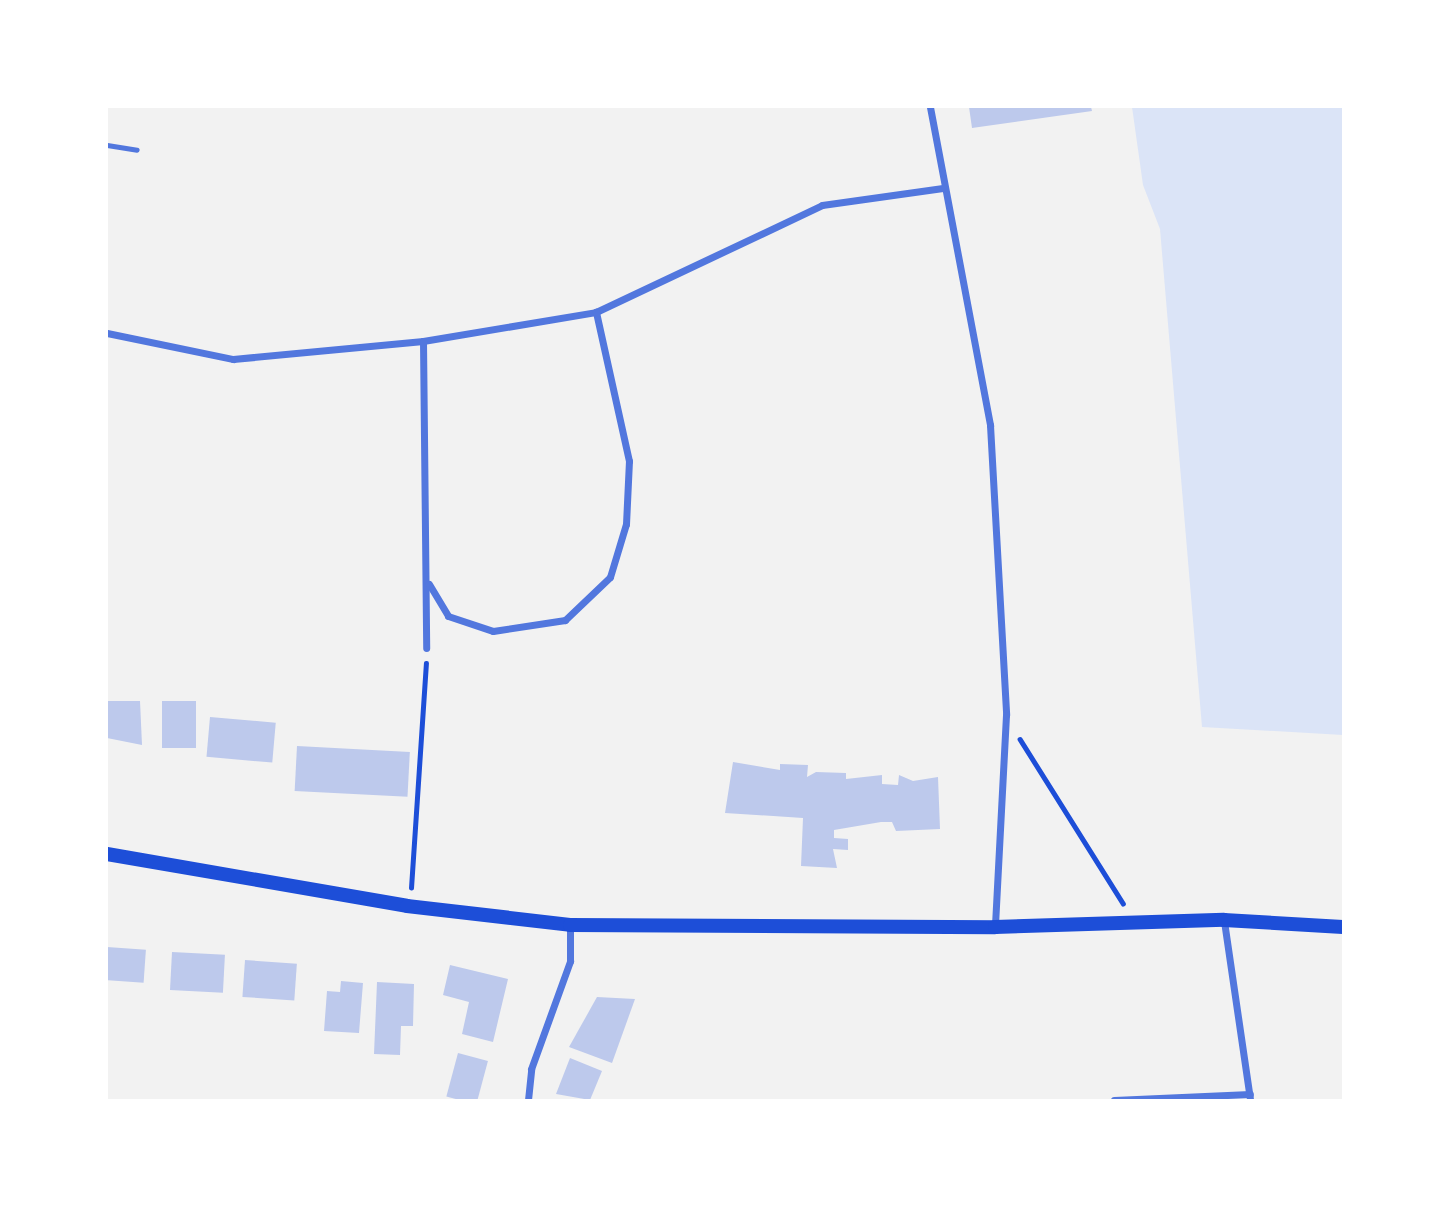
<!DOCTYPE html>
<style>
body{margin:0}
#map{position:relative;width:1450px;height:1207px;overflow:hidden;background:#f2f2f2;font-family:Bitter,serif}
div>[style]{position:absolute}
.green>*{inset:0;background:#dbe4f7}
.building>*{inset:0;background:#bdc9ec;transform-origin:0 0}
.path>*{height:4.5px;margin:-2.25px;padding:0 2.25px;transform-origin:2.25px;border-radius:2.25px;background:#1d4ed8}
.service>*{height:5px;margin:-2.5px;padding:0 2.5px;transform-origin:2.5px;border-radius:2.5px;background:#5277de}
.minor>*{height:7px;margin:-3.5px;padding:0 3.5px;transform-origin:3.5px;border-radius:3.5px;background:#5277de}
.secondary>*{height:14px;margin:-7px;padding:0 7px;transform-origin:7px;border-radius:7px;background:#1d4ed8}
span{translate:-50% -50%;white-space:nowrap;text-align:center;line-height:1.15;-webkit-text-stroke:5px #fff;paint-order:stroke}
.frame{position:absolute;inset:0;border:108px solid #fff;pointer-events:none}
</style>
<div id="map">
<div class="green">
<div style="clip-path:polygon(1132px 107px,1343px 107px,1343px 735px,1202px 727px,1160px 229px,1143px 185px)"></div>
</div>
<div class="building">
<div style="clip-path:polygon(969px 107px,1091px 107px,1092px 111px,972px 128px)"></div>
<div style="clip-path:polygon(107px 701px,140px 701px,142px 745px,107px 738px)"></div>
<div style="left:162px;top:701px;width:34px;height:47px"></div>
<div style="left:210px;top:717px;width:66px;height:40px;rotate:5deg"></div>
<div style="left:297px;top:746px;width:113px;height:45px;rotate:3deg"></div>
<div style="clip-path:polygon(733px 762px,780px 770px,780px 764px,808px 765px,807px 777px,816px 772px,846px 773px,846px 779px,882px 775px,882px 784px,898px 785px,899px 775px,913px 781px,938px 777px,940px 829px,896px 831px,892px 822px,881px 822px,834px 830px,834px 838px,848px 839px,848px 850px,833px 849px,837px 868px,801px 866px,803px 818px,725px 813px)"></div>
<div style="left:107px;top:947px;width:39px;height:33px;rotate:4deg"></div>
<div style="left:172px;top:952px;width:53px;height:38px;rotate:3deg"></div>
<div style="left:245px;top:960px;width:52px;height:37px;rotate:4deg"></div>
<div style="clip-path:polygon(450px 965px,508px 979px,493px 1042px,462px 1034px,469px 1002px,443px 995px)"></div>
<div style="clip-path:polygon(341px 981px,363px 983px,359px 1033px,324px 1031px,327px 991px,340px 992px)"></div>
<div style="clip-path:polygon(377px 982px,414px 984px,413px 1026px,401px 1026px,400px 1055px,374px 1054px)"></div>
<div style="clip-path:polygon(597px 997px,635px 999px,612px 1063px,569px 1047px)"></div>
<div style="left:458px;top:1053px;width:31px;height:45px;rotate:15deg"></div>
<div style="clip-path:polygon(570px 1058px,602px 1071px,590px 1100px,556px 1094px)"></div>
</div>
<div class="path">
<div style="left:1020px;top:739px;width:194px;rotate:57.9deg"></div>
<div style="left:411px;top:888px;width:225px;rotate:-86.2deg"></div>
</div>
<div class="service">
<div style="left:107px;top:145px;width:30px;rotate:9deg"></div>
</div>
<div class="minor">
<div style="left:930px;top:107px;width:324px;rotate:79.3deg"></div>
<div style="left:990px;top:425px;width:290px;rotate:86.8deg"></div>
<div style="left:1006px;top:715px;width:211px;rotate:93deg"></div>
<div style="left:107px;top:333px;width:129px;rotate:11.7deg"></div>
<div style="left:233px;top:359px;width:191px;rotate:-5.4deg"></div>
<div style="left:423px;top:341px;width:175px;rotate:-9.5deg"></div>
<div style="left:596px;top:312px;width:250px;rotate:-25.3deg"></div>
<div style="left:822px;top:205px;width:122px;rotate:-8deg"></div>
<div style="left:423px;top:341px;width:307px;rotate:89.4deg"></div>
<div style="left:429px;top:584px;width:37px;rotate:59deg"></div>
<div style="left:448px;top:616px;width:47px;rotate:18.4deg"></div>
<div style="left:493px;top:631px;width:73px;rotate:-8.7deg"></div>
<div style="left:565px;top:620px;width:62px;rotate:-43.7deg"></div>
<div style="left:610px;top:577px;width:55px;rotate:-73.2deg"></div>
<div style="left:626px;top:524px;width:63px;rotate:-87.3deg"></div>
<div style="left:629px;top:461px;width:153px;rotate:-102.5deg"></div>
<div style="left:1224px;top:921px;width:181px;rotate:81.7deg"></div>
<div style="left:528px;top:1100px;width:31px;rotate:-84deg"></div>
<div style="left:531px;top:1069px;width:115px;rotate:-70.1deg"></div>
<div style="left:570px;top:961px;width:36px;rotate:-90deg"></div>
<div style="left:1114px;top:1100px;width:136px;rotate:-2.5deg"></div>
</div>
<div class="secondary">
<div style="left:107px;top:854px;width:304px;rotate:9.8deg"></div>
<div style="left:407px;top:906px;width:164px;rotate:6.6deg"></div>
<div style="left:570px;top:925px;width:425px;rotate:0.3deg"></div>
<div style="left:995px;top:927px;width:229px;rotate:-1.8deg"></div>
<div style="left:1224px;top:920px;width:119px;rotate:3.4deg"></div>
</div>
<div class="frame"></div>
</div>
